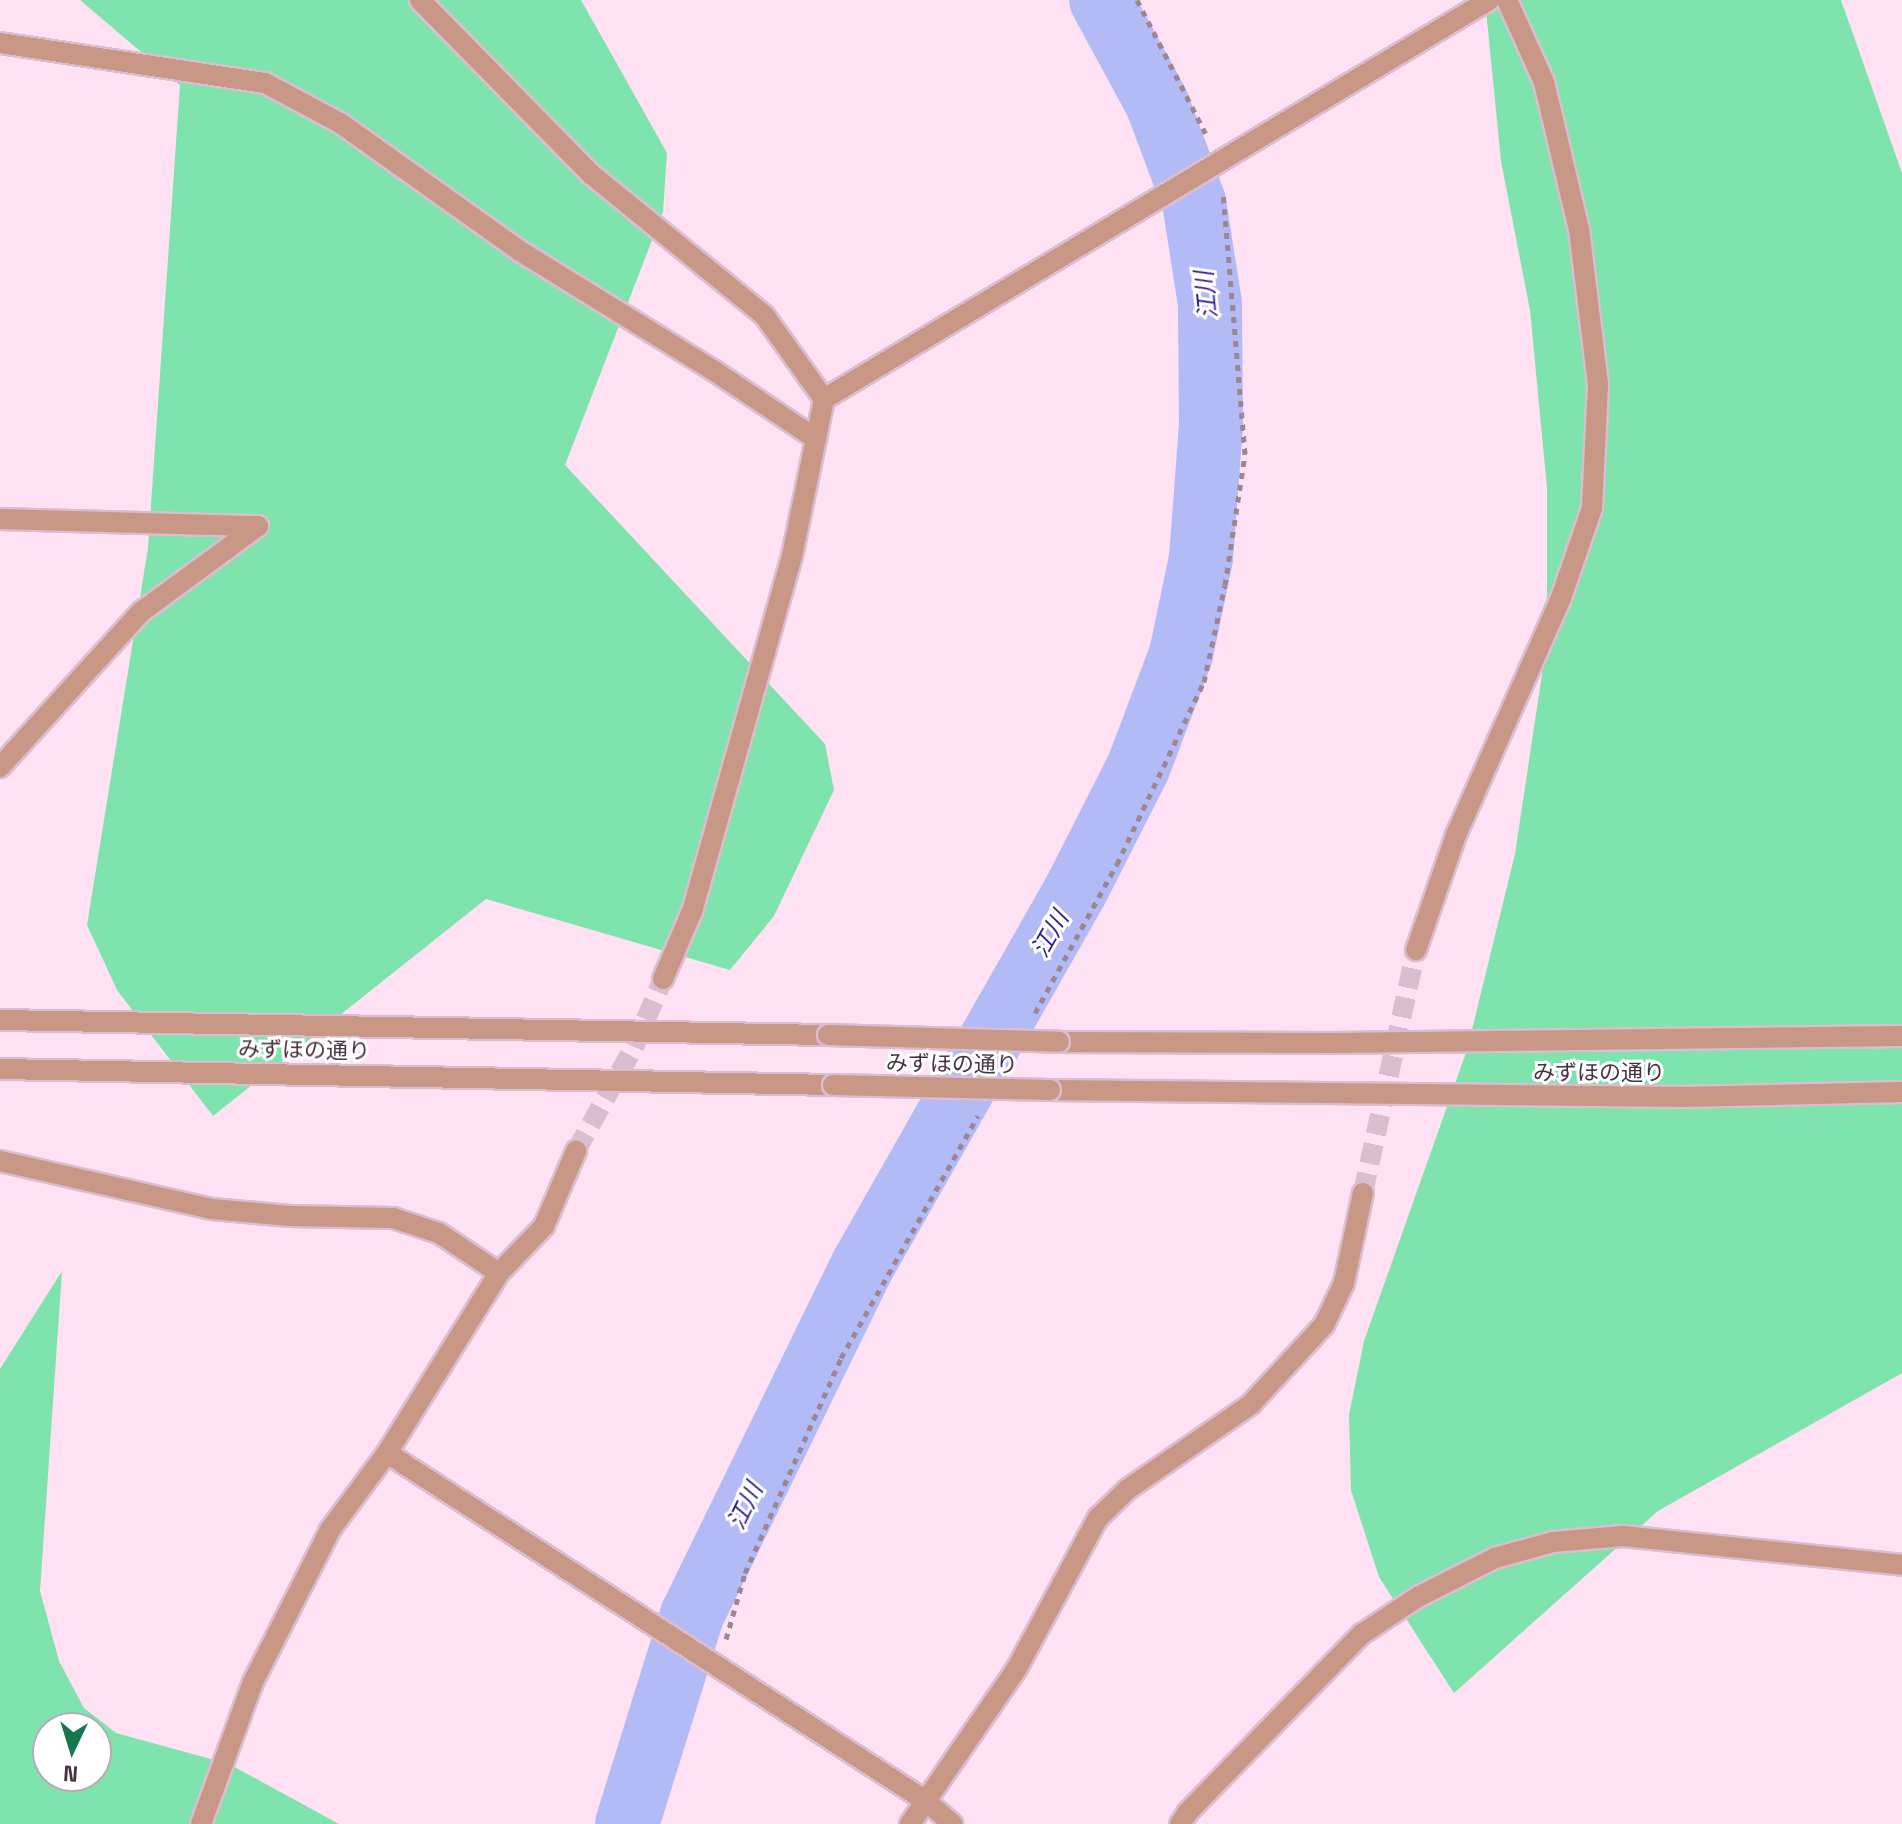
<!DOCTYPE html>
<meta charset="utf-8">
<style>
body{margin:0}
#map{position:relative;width:1902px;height:1824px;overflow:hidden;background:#ffe1f4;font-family:"Space Grotesk","Noto Sans JP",sans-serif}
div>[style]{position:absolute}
.green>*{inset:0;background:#7fe3ae}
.river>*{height:64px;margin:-32px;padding:0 32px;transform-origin:32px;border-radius:32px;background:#b3bbf7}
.minor-tunnel>*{height:20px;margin-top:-10px;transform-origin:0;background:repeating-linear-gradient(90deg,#dabed0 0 20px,transparent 0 30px)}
.path>*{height:5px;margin-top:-2.5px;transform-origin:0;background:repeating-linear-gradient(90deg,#9d8594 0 6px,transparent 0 12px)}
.roads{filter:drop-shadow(2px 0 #dabed0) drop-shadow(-2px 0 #dabed0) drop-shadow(0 2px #dabed0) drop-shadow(0 -2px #dabed0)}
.minor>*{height:20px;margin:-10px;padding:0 10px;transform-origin:10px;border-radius:10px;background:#c89786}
.tertiary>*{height:20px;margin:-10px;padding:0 10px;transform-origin:10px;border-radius:10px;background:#c89786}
.bridges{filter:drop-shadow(2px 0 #dabed0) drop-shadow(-2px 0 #dabed0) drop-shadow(0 2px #dabed0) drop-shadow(0 -2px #dabed0)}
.tertiary-bridge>*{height:20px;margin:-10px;padding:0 10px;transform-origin:10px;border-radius:10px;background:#c89786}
span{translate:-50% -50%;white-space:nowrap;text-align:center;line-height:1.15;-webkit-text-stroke:6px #fff;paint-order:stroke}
.street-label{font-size:22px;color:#46333f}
.water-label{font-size:24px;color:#302091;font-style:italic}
.north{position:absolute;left:32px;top:1712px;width:80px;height:80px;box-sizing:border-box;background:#fff;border:2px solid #b5adb2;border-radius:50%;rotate:184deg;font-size:22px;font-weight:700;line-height:32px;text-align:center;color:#46333f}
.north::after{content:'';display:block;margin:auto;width:28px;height:36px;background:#16774e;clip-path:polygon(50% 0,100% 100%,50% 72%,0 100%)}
</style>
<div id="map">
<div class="green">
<div style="clip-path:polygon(80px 0,581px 0,667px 153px,663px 212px,565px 465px,825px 744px,834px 790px,774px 916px,730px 970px,486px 899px,213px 1116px,117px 990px,87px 925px,148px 548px,180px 85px)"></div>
<div style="clip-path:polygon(1485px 0,1841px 0,1902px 173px,1902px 1373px,1658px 1511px,1454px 1693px,1379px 1577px,1351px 1490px,1349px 1415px,1364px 1341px,1467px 1050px,1515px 854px,1547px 641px,1547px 488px,1530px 310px,1501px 161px)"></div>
<div style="clip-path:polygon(evenodd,62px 1271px,40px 1591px,59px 1661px,84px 1708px,116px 1733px,229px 1764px,339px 1824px,0 1824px,0 1369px,62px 1271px,48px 1728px,96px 1728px,96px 1776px,48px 1776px,48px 1728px)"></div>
</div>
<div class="river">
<div style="left:627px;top:1824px;width:219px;rotate:-72.7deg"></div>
<div style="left:692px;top:1615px;width:392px;rotate:-64deg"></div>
<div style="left:864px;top:1263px;width:431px;rotate:-60.4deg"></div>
<div style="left:1077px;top:888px;width:135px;rotate:-63.1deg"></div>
<div style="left:1138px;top:768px;width:122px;rotate:-69.3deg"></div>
<div style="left:1181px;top:654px;width:98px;rotate:-78.2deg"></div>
<div style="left:1201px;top:558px;width:134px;rotate:-85.7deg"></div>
<div style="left:1211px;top:424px;width:120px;rotate:-90.5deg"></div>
<div style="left:1210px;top:304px;width:103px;rotate:-98.9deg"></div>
<div style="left:1194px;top:202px;width:106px;rotate:-110.5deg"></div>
<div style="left:1157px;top:103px;width:117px;rotate:-118.5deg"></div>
</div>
<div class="minor-tunnel">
<div style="left:576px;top:1151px;width:119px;rotate:-60.9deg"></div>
<div style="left:634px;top:1047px;width:74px;rotate:-66.9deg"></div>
<div style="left:1363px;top:1193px;width:249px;rotate:-77.7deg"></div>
</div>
<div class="path">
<div style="left:1137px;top:0;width:155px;rotate:62.8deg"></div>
<div style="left:1035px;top:1013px;width:170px;rotate:-61.2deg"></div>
<div style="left:1117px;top:864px;width:202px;rotate:-64.5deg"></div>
<div style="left:1204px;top:682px;width:99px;rotate:-77.8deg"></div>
<div style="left:1225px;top:585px;width:133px;rotate:-81.3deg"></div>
<div style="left:1245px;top:454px;width:262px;rotate:-94.8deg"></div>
<div style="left:726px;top:1639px;width:69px;rotate:-73.9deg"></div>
<div style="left:745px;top:1573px;width:235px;rotate:-65.9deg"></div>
<div style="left:841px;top:1358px;width:278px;rotate:-60.5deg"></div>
</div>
<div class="roads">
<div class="minor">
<div style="left:420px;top:0;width:244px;rotate:45.5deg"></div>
<div style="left:591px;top:174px;width:223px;rotate:39.2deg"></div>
<div style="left:764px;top:315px;width:103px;rotate:54.5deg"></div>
<div style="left:824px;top:399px;width:160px;rotate:101.5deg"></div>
<div style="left:792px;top:556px;width:369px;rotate:105.7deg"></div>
<div style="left:692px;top:911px;width:74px;rotate:113.1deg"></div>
<div style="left:0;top:43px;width:268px;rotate:8.6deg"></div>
<div style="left:265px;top:83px;width:85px;rotate:28.1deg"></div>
<div style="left:340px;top:123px;width:221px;rotate:35.4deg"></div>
<div style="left:520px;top:251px;width:227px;rotate:31.7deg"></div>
<div style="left:713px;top:370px;width:124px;rotate:33.8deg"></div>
<div style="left:824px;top:399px;width:776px;rotate:-30.96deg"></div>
<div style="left:0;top:519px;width:258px;rotate:1.6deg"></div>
<div style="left:258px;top:526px;width:145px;rotate:143.7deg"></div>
<div style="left:141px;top:612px;width:210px;rotate:132.3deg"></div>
<div style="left:1416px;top:950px;width:122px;rotate:-70.8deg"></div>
<div style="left:1456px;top:835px;width:259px;rotate:-66.1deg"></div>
<div style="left:1561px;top:598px;width:95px;rotate:-71deg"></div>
<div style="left:1592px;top:508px;width:124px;rotate:-87.2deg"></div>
<div style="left:1598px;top:384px;width:155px;rotate:-97deg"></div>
<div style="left:1579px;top:230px;width:152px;rotate:-103.3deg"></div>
<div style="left:1544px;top:82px;width:90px;rotate:-114.3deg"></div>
<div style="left:0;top:1161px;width:217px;rotate:12.8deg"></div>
<div style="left:212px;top:1209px;width:78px;rotate:5.1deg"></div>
<div style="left:290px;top:1216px;width:103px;rotate:1.1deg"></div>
<div style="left:393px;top:1218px;width:48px;rotate:18.1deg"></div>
<div style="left:439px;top:1233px;width:72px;rotate:33.7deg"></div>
<div style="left:387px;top:1453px;width:642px;rotate:32.85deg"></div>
<div style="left:926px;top:1801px;width:35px;rotate:41deg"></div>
<div style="left:201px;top:1824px;width:151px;rotate:-69.9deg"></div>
<div style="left:253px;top:1682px;width:170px;rotate:-63.1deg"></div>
<div style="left:330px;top:1530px;width:96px;rotate:-53.5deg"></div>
<div style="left:387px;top:1453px;width:212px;rotate:-58.1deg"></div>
<div style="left:499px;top:1273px;width:65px;rotate:-46.2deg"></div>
<div style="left:544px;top:1226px;width:82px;rotate:-66.9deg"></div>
<div style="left:910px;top:1824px;width:187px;rotate:-55.5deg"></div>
<div style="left:1016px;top:1670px;width:173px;rotate:-61.7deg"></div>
<div style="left:1098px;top:1518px;width:42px;rotate:-44deg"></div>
<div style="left:1128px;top:1489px;width:150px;rotate:-34.6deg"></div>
<div style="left:1251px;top:1404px;width:108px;rotate:-47.3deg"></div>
<div style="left:1324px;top:1325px;width:47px;rotate:-64.5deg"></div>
<div style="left:1344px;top:1283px;width:92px;rotate:-78.1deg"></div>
<div style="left:1180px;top:1824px;width:14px;rotate:-56deg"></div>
<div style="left:1188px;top:1812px;width:249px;rotate:-45.7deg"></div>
<div style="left:1362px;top:1634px;width:67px;rotate:-33.5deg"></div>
<div style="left:1418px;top:1597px;width:86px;rotate:-26.9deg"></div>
<div style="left:1495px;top:1558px;width:60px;rotate:-15.4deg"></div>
<div style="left:1553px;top:1542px;width:70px;rotate:-4.9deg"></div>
<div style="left:1623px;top:1536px;width:281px;rotate:5.9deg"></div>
</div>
<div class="tertiary">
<div style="left:0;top:1020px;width:828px;rotate:1.04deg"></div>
<div style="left:1059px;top:1042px;width:273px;rotate:0.2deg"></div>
<div style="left:1332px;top:1043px;width:570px;rotate:-0.7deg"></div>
<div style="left:0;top:1069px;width:833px;rotate:1.1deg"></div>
<div style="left:1050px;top:1090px;width:634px;rotate:0.63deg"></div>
<div style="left:1684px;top:1097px;width:218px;rotate:-1.3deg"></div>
</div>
</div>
<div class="bridges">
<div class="tertiary-bridge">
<div style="left:828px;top:1035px;width:231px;rotate:1.7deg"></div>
<div style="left:833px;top:1085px;width:217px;rotate:1.3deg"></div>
</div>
</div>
<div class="street-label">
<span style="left:304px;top:1050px;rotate:1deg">みずほの通り</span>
<span style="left:952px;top:1064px;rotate:1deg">みずほの通り</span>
<span style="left:1599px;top:1073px">みずほの通り</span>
</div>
<div class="water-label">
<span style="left:1206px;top:295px;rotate:-96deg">江川</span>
<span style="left:1050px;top:934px;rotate:-60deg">江川</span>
<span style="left:745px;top:1506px;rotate:-64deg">江川</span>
</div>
<div class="north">N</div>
</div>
